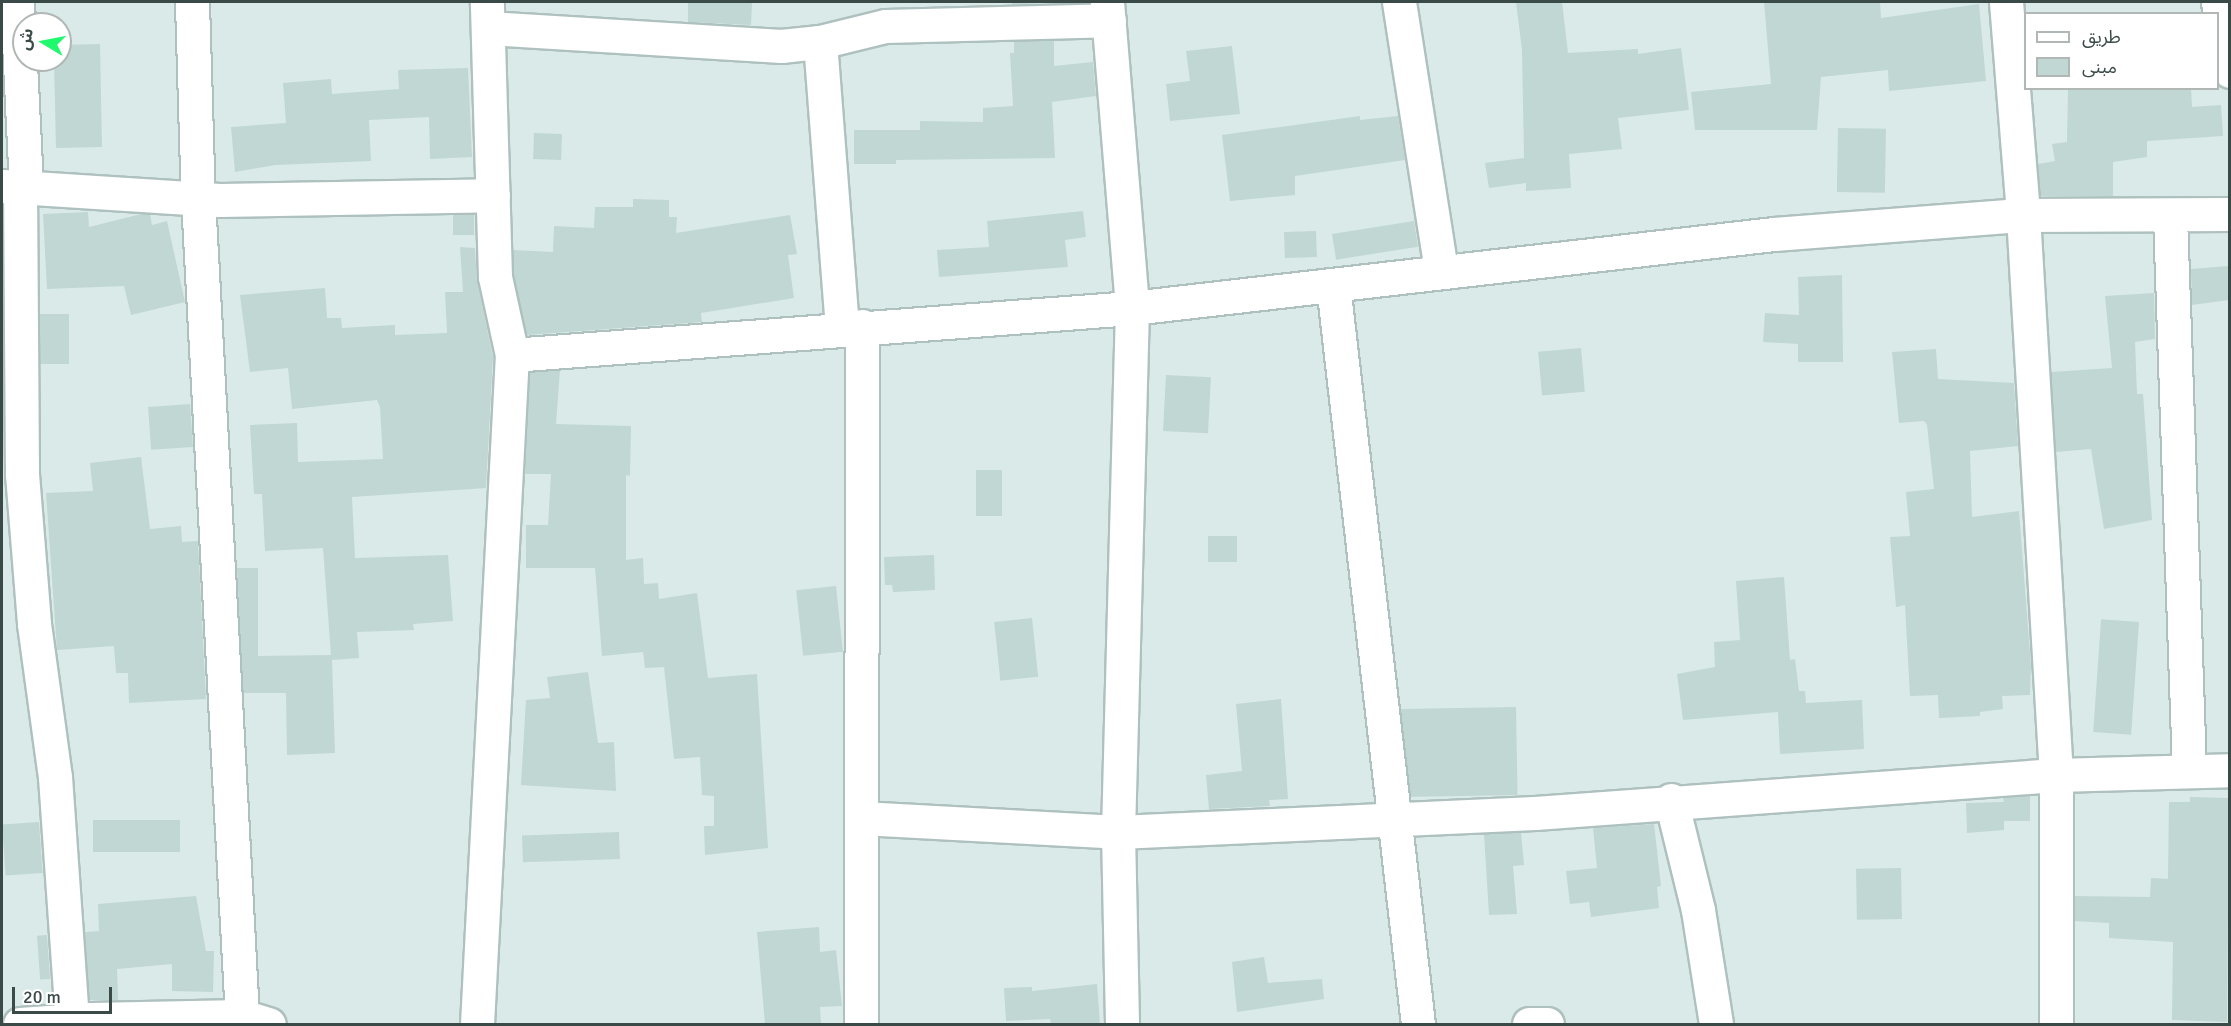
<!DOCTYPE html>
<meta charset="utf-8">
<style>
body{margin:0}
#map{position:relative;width:2231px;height:1026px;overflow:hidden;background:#ecf6f5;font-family:Signika,"Noto Sans Arabic",sans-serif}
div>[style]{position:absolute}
.residential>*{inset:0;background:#daeae8}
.building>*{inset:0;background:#c1d7d3;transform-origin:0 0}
.roads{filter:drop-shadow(2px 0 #aec1bf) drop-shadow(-2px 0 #aec1bf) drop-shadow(0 2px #aec1bf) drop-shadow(0 -2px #aec1bf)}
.minor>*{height:33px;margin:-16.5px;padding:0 16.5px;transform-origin:16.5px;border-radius:16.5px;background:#fff}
span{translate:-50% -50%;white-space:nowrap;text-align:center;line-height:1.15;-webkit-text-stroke:4.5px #fff;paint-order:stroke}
.frame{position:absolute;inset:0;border:3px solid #394a47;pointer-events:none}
.legend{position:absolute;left:2024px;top:12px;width:195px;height:78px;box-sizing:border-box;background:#fff;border:2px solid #b0b7b5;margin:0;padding:8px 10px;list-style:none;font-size:18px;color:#394a47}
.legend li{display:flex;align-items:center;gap:12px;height:30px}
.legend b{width:30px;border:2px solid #b0b7b5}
.north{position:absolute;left:12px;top:12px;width:60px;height:60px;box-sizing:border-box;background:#fff;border:2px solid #b0b7b5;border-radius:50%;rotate:280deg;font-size:16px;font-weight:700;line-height:24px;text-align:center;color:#394a47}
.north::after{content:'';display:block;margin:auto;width:21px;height:27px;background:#20f86e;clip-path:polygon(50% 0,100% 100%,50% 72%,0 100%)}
.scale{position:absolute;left:12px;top:987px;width:100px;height:27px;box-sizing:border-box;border:3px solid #394a47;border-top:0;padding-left:8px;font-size:18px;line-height:21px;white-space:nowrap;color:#394a47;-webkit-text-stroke:4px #fff;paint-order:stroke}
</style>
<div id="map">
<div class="residential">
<div style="clip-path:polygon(evenodd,2px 2px,2229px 2px,2229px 1024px,2px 1024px,2px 2px,2026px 14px,2218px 14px,2218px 88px,2026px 88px,2026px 14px,2px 2px,24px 24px,60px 24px,60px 60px,24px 60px,24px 24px)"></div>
</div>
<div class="building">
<div style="clip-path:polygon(688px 2px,752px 2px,751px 25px,688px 22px)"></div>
<div style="clip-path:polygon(1012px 2px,1053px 2px,1053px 3px,1012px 4px)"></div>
<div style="clip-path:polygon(1516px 2px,1562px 2px,1568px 53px,1638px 49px,1638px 54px,1681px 48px,1689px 110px,1618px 118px,1622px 149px,1569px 154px,1571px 188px,1526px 191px,1526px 183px,1489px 188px,1485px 163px,1524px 158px,1522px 50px)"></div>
<div style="clip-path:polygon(1764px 2px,1880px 2px,1881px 18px,1979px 4px,1986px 81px,1889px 91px,1888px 70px,1821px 77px,1817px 130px,1695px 130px,1691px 92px,1771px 84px)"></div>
<div style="clip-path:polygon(1054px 40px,1054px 66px,1093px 62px,1096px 96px,1052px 102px,1055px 158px,896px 160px,896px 164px,854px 164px,854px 130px,920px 130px,920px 121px,983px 122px,983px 108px,1013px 106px,1010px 53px,1014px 53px,1014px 41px)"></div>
<div style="clip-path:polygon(100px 44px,102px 147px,56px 148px,54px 60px,60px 60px,60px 45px)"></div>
<div style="clip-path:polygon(1232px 46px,1240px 114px,1170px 121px,1166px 84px,1190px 81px,1186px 51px)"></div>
<div style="clip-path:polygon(468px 68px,472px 157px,430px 159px,429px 117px,369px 120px,371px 161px,275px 165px,235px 172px,231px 127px,286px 123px,283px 83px,331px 79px,332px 94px,399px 89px,398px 70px)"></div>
<div style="clip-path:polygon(2068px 88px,2191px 88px,2192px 107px,2221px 105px,2223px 136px,2147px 141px,2147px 157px,2113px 162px,2113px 196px,2040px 196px,2038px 164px,2055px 161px,2052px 144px,2067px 142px)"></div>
<div style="clip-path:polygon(1360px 116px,1360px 120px,1398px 116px,1405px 160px,1295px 176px,1295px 195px,1230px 201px,1222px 135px)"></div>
<div style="left:1838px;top:128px;width:48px;height:64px;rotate:1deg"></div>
<div style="left:534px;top:133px;width:28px;height:26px;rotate:2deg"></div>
<div style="clip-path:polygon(633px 199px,669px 200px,669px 217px,677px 217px,676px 233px,790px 215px,797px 254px,788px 255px,794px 298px,701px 313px,702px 322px,527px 335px,514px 275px,513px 250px,553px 252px,554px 226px,594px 228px,595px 207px,633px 207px)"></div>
<div style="clip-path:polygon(1083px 211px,1086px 237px,1065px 240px,1068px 267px,939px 277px,937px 250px,989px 247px,987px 221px)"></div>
<div style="clip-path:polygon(88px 212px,89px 227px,141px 214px,150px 214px,152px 225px,167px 221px,185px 302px,131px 315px,124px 286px,47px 289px,43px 214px)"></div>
<div style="left:453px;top:214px;width:21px;height:21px"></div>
<div style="left:1414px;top:221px;width:26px;height:83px;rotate:81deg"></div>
<div style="left:1316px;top:231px;width:26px;height:32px;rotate:88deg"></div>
<div style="clip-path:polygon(460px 247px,475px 248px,477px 281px,493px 357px,486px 488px,352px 497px,355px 558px,448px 555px,453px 621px,413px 624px,414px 630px,357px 632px,359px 658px,332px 660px,335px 753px,287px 755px,286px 693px,243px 693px,237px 568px,258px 568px,258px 656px,331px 655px,323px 548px,265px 551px,262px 494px,254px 494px,250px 425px,297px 423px,298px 462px,383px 459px,380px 407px,377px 400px,292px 409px,288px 368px,250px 372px,240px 295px,325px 288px,327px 318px,341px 318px,342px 328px,395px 325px,395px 335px,447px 333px,445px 292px,463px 292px)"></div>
<div style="clip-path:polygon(2229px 266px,2229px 300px,2192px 305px,2191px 269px)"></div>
<div style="clip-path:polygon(1842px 275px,1843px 362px,1798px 362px,1798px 344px,1763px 342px,1765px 313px,1799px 315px,1798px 277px)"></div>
<div style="clip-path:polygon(2154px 293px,2155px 339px,2135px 342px,2137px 394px,2143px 394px,2152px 520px,2104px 529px,2091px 449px,2056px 452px,2051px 372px,2112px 368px,2105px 296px)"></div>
<div style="left:69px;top:314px;width:50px;height:29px;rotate:90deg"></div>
<div style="left:1581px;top:348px;width:44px;height:43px;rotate:85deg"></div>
<div style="clip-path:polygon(1936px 349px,1938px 379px,2014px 383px,2018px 446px,1970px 451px,1972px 517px,2019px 511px,2031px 666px,2030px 695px,2002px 696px,2003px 709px,1980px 712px,1980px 716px,1939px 718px,1938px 695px,1910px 696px,1905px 605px,1896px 607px,1890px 537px,1910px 536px,1906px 492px,1934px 489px,1927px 425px,1924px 421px,1899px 423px,1892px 352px)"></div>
<div style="clip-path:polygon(560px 370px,556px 424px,631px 426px,630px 476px,626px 475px,626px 560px,643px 558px,644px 584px,658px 583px,659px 599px,697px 593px,708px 678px,757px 674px,768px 848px,705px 855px,704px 826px,714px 826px,714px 796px,702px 795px,700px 757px,674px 759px,664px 667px,645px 668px,643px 652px,602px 656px,595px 568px,526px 568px,526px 525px,548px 525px,551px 474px,525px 474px,530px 372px)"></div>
<div style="left:1166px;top:375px;width:45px;height:56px;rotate:3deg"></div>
<div style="left:190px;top:404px;width:43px;height:42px;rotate:86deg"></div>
<div style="clip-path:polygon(141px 457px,150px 529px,181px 526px,182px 542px,198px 541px,206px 699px,129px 703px,128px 673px,116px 673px,114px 646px,57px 650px,46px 493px,93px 491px,90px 463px)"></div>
<div style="left:1002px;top:470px;width:46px;height:26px;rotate:90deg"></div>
<div style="left:1208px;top:536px;width:29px;height:26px"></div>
<div style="clip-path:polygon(934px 555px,935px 590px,893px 592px,892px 585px,885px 585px,884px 557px)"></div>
<div style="clip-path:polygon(1784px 577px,1790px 660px,1795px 659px,1799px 691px,1805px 691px,1806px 703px,1862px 700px,1864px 749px,1780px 754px,1778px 712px,1683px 720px,1677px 674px,1715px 667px,1714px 642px,1740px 640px,1736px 581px)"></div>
<div style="left:836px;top:586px;width:66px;height:40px;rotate:84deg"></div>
<div style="left:1032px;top:618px;width:59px;height:38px;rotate:84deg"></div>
<div style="left:2139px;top:622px;width:113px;height:38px;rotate:94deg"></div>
<div style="clip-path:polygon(588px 672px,598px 743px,614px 742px,616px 791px,521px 785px,526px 700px,550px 698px,547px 677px)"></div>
<div style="clip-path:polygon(1281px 699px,1288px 799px,1269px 800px,1270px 806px,1209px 809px,1206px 775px,1242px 771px,1236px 704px)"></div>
<div style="left:1516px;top:707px;width:88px;height:115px;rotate:89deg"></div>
<div style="clip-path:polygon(2030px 796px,2030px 821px,2004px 821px,2004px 830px,1967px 833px,1966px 803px,2004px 802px,2003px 798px)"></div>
<div style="clip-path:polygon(2190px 797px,2229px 798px,2227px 1022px,2172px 1020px,2173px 942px,2109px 938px,2109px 923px,2075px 921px,2075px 896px,2150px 897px,2151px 878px,2168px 879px,2169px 802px,2190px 802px)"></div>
<div style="left:180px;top:820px;width:32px;height:87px;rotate:90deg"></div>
<div style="left:39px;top:822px;width:51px;height:37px;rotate:86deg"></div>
<div style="clip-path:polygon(1654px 824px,1661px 886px,1657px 887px,1659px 908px,1591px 917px,1589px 902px,1570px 904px,1566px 871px,1597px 868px,1593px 828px)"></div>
<div style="left:619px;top:832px;width:27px;height:97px;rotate:88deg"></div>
<div style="clip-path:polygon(1521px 832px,1524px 865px,1513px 866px,1517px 914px,1489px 915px,1484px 834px)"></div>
<div style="left:1901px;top:868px;width:51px;height:45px;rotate:89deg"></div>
<div style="clip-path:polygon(196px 896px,206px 951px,214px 951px,213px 992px,172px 991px,172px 964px,117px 969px,118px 1000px,89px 1000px,85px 932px,99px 931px,98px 904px)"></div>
<div style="clip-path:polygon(819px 927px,820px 952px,836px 950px,842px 1006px,820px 1007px,821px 1024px,765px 1024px,757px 932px)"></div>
<div style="left:47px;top:935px;width:44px;height:10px;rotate:86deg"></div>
<div style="clip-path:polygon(1264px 957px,1268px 983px,1322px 979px,1324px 999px,1237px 1012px,1232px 962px)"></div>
<div style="clip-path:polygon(1097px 984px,1100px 1024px,1051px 1024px,1050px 1019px,1006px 1021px,1004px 988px,1032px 987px,1032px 991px)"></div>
</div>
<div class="roads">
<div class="minor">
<div style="left:17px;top:2px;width:185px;rotate:87.2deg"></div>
<div style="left:192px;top:2px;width:197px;rotate:88.3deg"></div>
<div style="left:198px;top:199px;width:818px;rotate:86.92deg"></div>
<div style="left:1107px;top:2px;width:307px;rotate:85.3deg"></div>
<div style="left:1132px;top:308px;width:524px;rotate:91.53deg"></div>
<div style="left:1118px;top:832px;width:192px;rotate:88.8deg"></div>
<div style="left:1399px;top:2px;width:272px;rotate:81.1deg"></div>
<div style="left:2006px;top:2px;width:214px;rotate:85.4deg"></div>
<div style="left:2023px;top:215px;width:561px;rotate:86.63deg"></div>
<div style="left:2056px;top:775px;width:249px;rotate:90deg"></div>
<div style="left:2218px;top:2px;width:70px;rotate:80.1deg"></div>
<div style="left:488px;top:28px;width:294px;rotate:3.5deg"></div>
<div style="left:781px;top:46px;width:39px;rotate:-6deg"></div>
<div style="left:820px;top:42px;width:67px;rotate:-13.8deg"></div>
<div style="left:885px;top:26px;width:224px;rotate:-1.5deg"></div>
<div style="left:820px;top:42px;width:287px;rotate:85.6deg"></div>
<div style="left:2px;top:186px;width:218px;rotate:3.7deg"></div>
<div style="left:220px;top:200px;width:273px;rotate:-1deg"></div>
<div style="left:20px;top:186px;width:288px;rotate:89.6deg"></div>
<div style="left:22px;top:474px;width:150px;rotate:85.4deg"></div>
<div style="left:34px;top:624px;width:154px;rotate:82.2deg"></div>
<div style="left:55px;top:777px;width:246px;rotate:86deg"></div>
<div style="left:2170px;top:217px;width:552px;rotate:88.03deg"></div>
<div style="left:1333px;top:285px;width:744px;rotate:83.44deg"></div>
<div style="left:512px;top:355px;width:622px;rotate:-4.34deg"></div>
<div style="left:1132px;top:308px;width:646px;rotate:-6.58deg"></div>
<div style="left:1774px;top:234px;width:250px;rotate:-4.4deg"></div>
<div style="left:2023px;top:215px;width:207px;rotate:-0.3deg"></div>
<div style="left:1671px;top:800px;width:113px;rotate:76.2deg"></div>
<div style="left:1698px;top:910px;width:115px;rotate:81deg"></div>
<div style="left:861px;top:818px;width:257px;rotate:3.1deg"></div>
<div style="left:1118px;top:832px;width:417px;rotate:-2.6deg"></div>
<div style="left:1535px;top:813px;width:522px;rotate:-4.17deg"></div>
<div style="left:2056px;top:775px;width:174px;rotate:-1.6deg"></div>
<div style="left:20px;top:1024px;width:71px;rotate:-4deg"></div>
<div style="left:91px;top:1019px;width:151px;rotate:-1.1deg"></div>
<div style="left:242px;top:1016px;width:28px;rotate:17deg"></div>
<div style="left:477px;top:1024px;width:670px;rotate:-87.01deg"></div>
<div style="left:512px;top:355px;width:80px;rotate:-102.3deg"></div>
<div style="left:495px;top:277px;width:275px;rotate:-91.7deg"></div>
<div style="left:861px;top:1024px;width:698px;rotate:-89.92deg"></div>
<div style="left:1529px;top:1024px;width:18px"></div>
</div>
</div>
<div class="frame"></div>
<ul class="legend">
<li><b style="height:8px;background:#fff"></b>طريق</li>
<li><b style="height:16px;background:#c1d7d3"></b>مبنى</li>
</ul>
<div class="north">ش</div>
<div class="scale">20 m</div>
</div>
